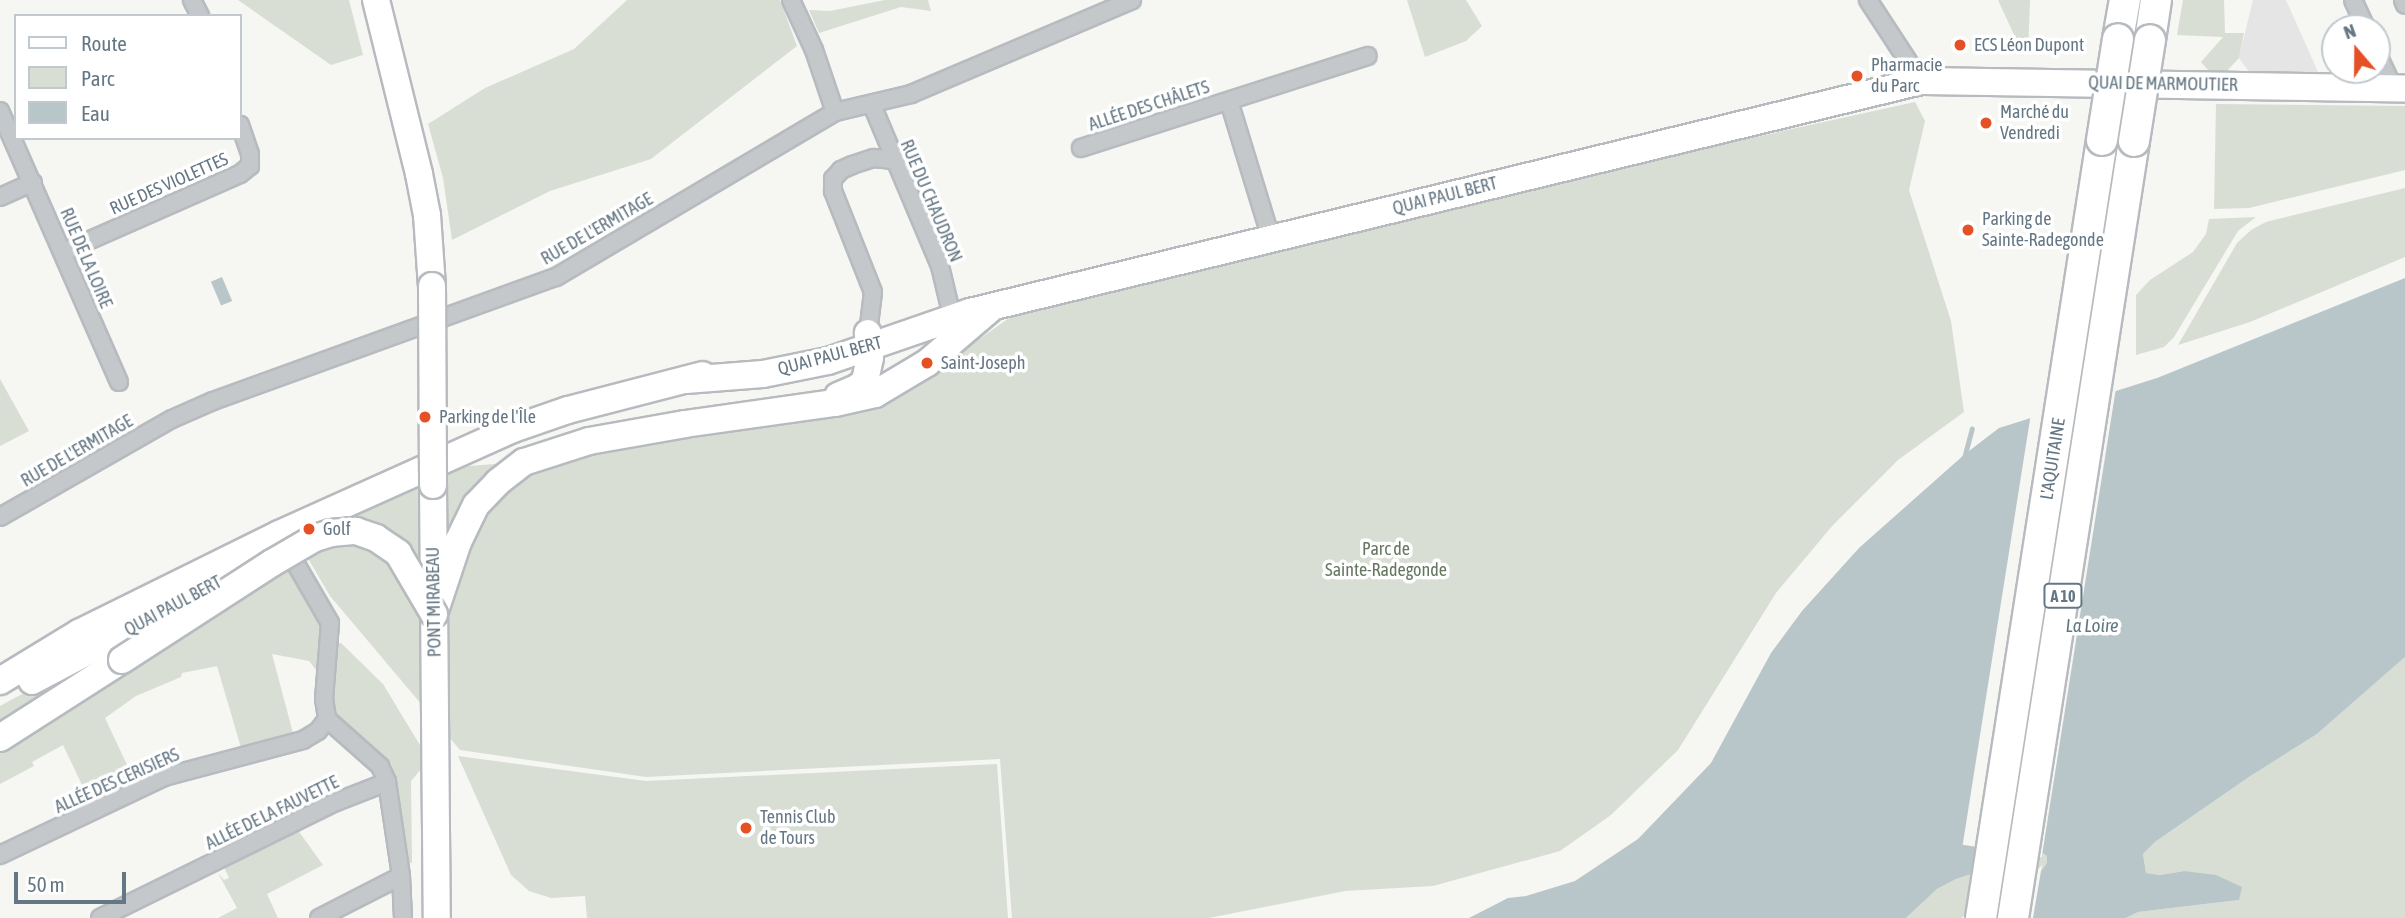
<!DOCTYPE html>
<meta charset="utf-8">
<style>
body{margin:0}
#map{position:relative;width:2405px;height:918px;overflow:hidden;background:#f6f6f3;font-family:"Asap Condensed",sans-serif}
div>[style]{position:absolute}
.built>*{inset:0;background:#e4e5e4}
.green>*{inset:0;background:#d8ded4}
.water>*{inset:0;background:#b9c6c9;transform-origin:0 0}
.pier>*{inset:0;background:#f6f6f3;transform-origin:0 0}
.stream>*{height:4.5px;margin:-2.25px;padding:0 2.25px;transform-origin:2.25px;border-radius:2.25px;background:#b9c6c9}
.roads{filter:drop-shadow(2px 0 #b7bbbf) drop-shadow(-2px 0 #b7bbbf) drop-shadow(0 2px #b7bbbf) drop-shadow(0 -2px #b7bbbf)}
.minor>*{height:16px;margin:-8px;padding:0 8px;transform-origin:8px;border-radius:8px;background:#c4c8cb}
.primary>*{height:26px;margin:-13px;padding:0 13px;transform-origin:13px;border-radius:13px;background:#fff}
.motorway>*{height:30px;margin:-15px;padding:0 15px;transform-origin:15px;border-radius:15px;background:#fff}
.bridges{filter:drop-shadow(2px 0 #b7bbbf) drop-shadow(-2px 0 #b7bbbf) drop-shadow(0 2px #b7bbbf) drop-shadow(0 -2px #b7bbbf)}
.primary-bridge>*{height:26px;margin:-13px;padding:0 13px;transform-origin:13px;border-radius:13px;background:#fff}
.motorway-bridge>*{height:30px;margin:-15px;padding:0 15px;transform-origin:15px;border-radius:15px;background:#fff}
.dots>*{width:19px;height:19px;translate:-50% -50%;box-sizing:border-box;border:4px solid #fff;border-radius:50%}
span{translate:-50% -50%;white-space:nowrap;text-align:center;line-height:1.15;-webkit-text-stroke:7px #fff;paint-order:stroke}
.shield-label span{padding:2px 5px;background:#fff;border:2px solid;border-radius:5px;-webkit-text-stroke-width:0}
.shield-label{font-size:16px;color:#657784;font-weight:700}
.poi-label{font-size:18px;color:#657784}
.left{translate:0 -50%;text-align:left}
.street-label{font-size:18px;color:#657784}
.park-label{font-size:18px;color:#657760}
.water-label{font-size:19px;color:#617881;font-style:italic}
.legend{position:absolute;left:14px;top:14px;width:228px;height:126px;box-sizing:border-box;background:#fff;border:2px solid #c1c9ce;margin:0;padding:9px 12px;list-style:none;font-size:21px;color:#657784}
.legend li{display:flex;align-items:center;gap:14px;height:35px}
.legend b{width:35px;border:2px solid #c1c9ce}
.north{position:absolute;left:2321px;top:14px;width:70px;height:70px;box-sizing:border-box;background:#fff;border:2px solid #c1c9ce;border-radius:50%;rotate:340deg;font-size:19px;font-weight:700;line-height:28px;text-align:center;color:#657784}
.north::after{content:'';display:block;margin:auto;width:24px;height:32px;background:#e55125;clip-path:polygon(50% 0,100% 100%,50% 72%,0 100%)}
.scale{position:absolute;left:14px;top:872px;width:112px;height:32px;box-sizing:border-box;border:4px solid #657784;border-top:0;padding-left:9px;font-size:21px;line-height:24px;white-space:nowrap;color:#657784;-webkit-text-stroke:5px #fff;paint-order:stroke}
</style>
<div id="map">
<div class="built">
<div style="clip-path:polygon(2253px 0,2286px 0,2318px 72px,2249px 72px,2239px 58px)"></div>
</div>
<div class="green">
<div style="clip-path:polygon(238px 0,349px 0,363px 55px,331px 65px)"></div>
<div style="clip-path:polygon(627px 0,780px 0,797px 46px,651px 159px,550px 191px,452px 240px,443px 178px,428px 124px,485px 88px,574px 49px)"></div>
<div style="clip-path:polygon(885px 0,928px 0,931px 11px,901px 7px,819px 33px,809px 10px,830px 11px)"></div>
<div style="clip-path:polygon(1407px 0,1466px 0,1482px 26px,1466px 41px,1425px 57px)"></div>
<div style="clip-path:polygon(1998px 0,2030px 0,2028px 54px,2016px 39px)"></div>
<div style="clip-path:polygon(2183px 0,2224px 0,2225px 33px,2244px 33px,2239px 58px,2226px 72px,2208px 70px,2201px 62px,2223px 37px,2177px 35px)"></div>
<div style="clip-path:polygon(1915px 102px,1925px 121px,1909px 190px,1951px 321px,1964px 412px,1898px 460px,1833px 525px,1776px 593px,1678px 750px,1611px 815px,1560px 851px,1433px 886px,1345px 891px,1209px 918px,1012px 918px,1000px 759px,646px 777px,460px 750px,330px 596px,306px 555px,353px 517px,457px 467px,556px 459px,892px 400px,1015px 314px,1669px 156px)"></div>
<div style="clip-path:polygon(2216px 104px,2405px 106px,2405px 170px,2249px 208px,2214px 209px)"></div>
<div style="clip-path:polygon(2405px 188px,2405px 257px,2250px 322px,2178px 345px,2237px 243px,2251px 230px,2266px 222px)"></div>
<div style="clip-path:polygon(2256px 217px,2238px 231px,2174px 337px,2164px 347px,2136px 355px,2136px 295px,2150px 280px,2193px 252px,2206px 234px,2209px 219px)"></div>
<div style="clip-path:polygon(0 379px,29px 431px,0 446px)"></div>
<div style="clip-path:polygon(287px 562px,318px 614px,322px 627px,320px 675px,309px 661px,272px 654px,294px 737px,242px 751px,217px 666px,182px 673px,181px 677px,136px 696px,105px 718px,137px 786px,93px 808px,63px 745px,32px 762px,34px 766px,0 784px,0 749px)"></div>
<div style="clip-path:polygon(341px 643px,383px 684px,429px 760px,411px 781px,412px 863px,406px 862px,392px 765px,333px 714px,335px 644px)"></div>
<div style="clip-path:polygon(110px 657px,0 728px,0 706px,74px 666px)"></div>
<div style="clip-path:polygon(2405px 657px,2405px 918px,2126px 918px,2138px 912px,2239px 900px,2184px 871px,2160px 875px,2146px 873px,2143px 854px,2155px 842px,2249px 777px,2317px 734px)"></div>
<div style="clip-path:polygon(458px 756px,646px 781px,997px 764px,1008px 918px,587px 918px,585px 896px,551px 898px,529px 891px,511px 875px)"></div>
<div style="clip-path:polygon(297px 829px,323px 865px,267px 894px,278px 918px,218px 918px,237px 908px,218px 873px,224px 880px,229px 878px,223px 865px)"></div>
<div style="clip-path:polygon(2041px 852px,2047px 855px,2047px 863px,2036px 878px,1963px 918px,1906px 918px,1937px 889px,1956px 879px)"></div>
</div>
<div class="water">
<div style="left:222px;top:277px;width:26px;height:12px;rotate:67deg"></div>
<div style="clip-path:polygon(2405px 278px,2405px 657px,2317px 734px,2249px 777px,2155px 842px,2143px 854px,2146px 873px,2160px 875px,2184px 871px,2216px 875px,2242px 887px,2239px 900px,2138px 912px,2126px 918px,1963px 918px,2036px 878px,2047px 863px,2047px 856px,2041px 852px,1956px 879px,1937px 889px,1906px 918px,1469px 918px,1508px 898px,1526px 896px,1575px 881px,1638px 839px,1711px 763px,1771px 653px,1802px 611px,1859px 548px,1965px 454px,1999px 428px,2157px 378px)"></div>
</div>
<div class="pier">
<div style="left:2116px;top:388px;width:475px;height:80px;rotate:99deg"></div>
<div style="clip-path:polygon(2042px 865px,2033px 918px,1961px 918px,2033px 875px)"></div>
</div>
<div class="stream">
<div style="left:1964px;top:458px;width:30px;rotate:-75deg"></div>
</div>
<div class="roads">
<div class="minor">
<div style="left:192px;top:0;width:18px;rotate:63deg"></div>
<div style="left:791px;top:0;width:55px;rotate:65.3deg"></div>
<div style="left:814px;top:50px;width:65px;rotate:71.3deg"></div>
<div style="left:1868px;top:0;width:97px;rotate:56.8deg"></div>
<div style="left:2353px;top:0;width:31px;rotate:65deg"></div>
<div style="left:2403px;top:0;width:5px;rotate:68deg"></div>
<div style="left:2377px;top:53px;width:38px;rotate:65deg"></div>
<div style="left:1229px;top:101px;width:143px;rotate:73deg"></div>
<div style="left:872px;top:105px;width:175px;rotate:67.1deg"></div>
<div style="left:940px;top:266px;width:47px;rotate:76.6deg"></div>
<div style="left:0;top:111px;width:296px;rotate:66.3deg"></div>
<div style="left:1081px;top:148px;width:301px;rotate:-17.8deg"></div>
<div style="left:0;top:197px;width:36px;rotate:-24deg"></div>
<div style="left:63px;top:252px;width:193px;rotate:-23.8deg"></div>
<div style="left:240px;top:174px;width:13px;rotate:-39deg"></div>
<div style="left:250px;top:166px;width:12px;rotate:-90deg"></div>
<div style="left:250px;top:154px;width:31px;rotate:-109deg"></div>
<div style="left:868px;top:333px;width:41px;rotate:-83deg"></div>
<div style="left:873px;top:292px;width:109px;rotate:-111.6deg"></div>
<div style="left:833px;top:191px;width:12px;rotate:-90deg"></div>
<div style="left:833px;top:179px;width:12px;rotate:-48deg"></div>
<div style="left:841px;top:170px;width:12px;rotate:-24deg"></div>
<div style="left:852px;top:165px;width:23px;rotate:-18deg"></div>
<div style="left:874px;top:158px;width:19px;rotate:6deg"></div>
<div style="left:0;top:517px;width:198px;rotate:-29.7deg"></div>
<div style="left:172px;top:419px;width:45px;rotate:-23.7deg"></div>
<div style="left:213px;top:401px;width:365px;rotate:-19.9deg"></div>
<div style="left:556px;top:277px;width:324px;rotate:-30.6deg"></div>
<div style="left:835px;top:112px;width:78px;rotate:-13.3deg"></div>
<div style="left:911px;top:94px;width:240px;rotate:-23deg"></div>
<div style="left:286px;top:547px;width:88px;rotate:59.9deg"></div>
<div style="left:330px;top:623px;width:76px;rotate:94.5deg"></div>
<div style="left:324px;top:699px;width:20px;rotate:81deg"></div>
<div style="left:327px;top:719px;width:71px;rotate:41.6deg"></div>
<div style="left:380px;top:766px;width:17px;rotate:66deg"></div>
<div style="left:387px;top:782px;width:95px;rotate:81.5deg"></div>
<div style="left:401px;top:876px;width:42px;rotate:87.3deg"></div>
<div style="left:0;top:855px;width:182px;rotate:-25.4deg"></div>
<div style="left:164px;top:777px;width:144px;rotate:-14.9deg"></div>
<div style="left:303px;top:740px;width:17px;rotate:-31deg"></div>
<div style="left:318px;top:731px;width:15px;rotate:-53deg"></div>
<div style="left:100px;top:918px;width:263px;rotate:-26.2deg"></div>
<div style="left:336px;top:802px;width:55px;rotate:-21.4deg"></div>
<div style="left:319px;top:918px;width:92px;rotate:-27.1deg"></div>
</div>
<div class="primary">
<div style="left:376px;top:0;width:179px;rotate:76.1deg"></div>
<div style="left:419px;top:174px;width:42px;rotate:79deg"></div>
<div style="left:427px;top:215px;width:71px;rotate:86deg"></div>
<div style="left:686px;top:380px;width:77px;rotate:-4.5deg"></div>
<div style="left:763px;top:374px;width:66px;rotate:-11.3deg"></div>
<div style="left:828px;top:361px;width:150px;rotate:-19deg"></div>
<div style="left:970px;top:312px;width:979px;rotate:-13.65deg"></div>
<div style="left:1921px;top:81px;width:484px;rotate:0.9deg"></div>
<div style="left:838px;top:396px;width:21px;rotate:-23deg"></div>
<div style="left:857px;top:388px;width:11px;rotate:-41deg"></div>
<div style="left:865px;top:381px;width:24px;rotate:-78deg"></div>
<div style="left:870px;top:358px;width:25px;rotate:-95deg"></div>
<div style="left:433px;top:485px;width:433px;rotate:89.5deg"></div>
<div style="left:434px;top:614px;width:76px;rotate:-71.6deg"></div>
<div style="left:458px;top:542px;width:41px;rotate:-64.1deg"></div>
<div style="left:476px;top:505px;width:32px;rotate:-46deg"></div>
<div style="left:498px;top:482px;width:33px;rotate:-38deg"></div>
<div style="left:524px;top:462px;width:68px;rotate:-17.9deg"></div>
<div style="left:589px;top:441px;width:97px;rotate:-10deg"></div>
<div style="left:685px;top:424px;width:151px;rotate:-8deg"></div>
<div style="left:835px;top:403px;width:41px;rotate:-12.7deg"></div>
<div style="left:875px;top:394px;width:61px;rotate:-30.8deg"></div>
<div style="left:927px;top:363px;width:83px;rotate:-40.6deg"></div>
<div style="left:0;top:681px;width:92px;rotate:-31.3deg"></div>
<div style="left:79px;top:633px;width:223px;rotate:-26.3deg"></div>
<div style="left:279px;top:534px;width:256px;rotate:-24.2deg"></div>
<div style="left:513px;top:429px;width:58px;rotate:-19.1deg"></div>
<div style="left:568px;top:410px;width:139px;rotate:-14.5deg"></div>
<div style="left:32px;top:681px;width:171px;rotate:-27.9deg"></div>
<div style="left:0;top:738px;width:145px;rotate:-32.6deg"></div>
</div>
<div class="motorway">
<div style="left:2118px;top:39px;width:40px;rotate:-80deg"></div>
<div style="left:2150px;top:40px;width:40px;rotate:-81.5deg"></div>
<div style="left:1981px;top:918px;width:787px;rotate:-81.16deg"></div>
<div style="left:2013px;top:918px;width:786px;rotate:-81.15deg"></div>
</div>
</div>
<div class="bridges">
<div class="primary-bridge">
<div style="left:432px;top:286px;width:199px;rotate:89.7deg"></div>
<div style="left:122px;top:660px;width:179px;rotate:-32.9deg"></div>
<div style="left:272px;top:563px;width:50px;rotate:-30.2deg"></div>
<div style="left:315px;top:538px;width:17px;rotate:-17deg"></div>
<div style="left:331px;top:533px;width:25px;rotate:-5deg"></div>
<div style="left:356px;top:531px;width:21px;rotate:19deg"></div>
<div style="left:376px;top:538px;width:27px;rotate:34deg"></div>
<div style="left:398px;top:553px;width:71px;rotate:59.5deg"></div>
</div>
<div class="motorway-bridge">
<div style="left:2102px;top:140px;width:102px;rotate:-81deg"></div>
<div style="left:2134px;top:141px;width:102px;rotate:-81deg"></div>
</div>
</div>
<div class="dots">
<div style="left:1960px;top:45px;background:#e55125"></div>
<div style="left:1857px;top:76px;background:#e55125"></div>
<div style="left:1986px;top:123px;background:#e55125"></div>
<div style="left:1968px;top:230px;background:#e55125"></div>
<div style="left:927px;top:363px;background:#e55125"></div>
<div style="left:425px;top:417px;background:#e55125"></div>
<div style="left:309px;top:529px;background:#e55125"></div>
<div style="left:746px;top:828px;background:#e55125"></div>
</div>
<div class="shield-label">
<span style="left:2063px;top:596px">A 10</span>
</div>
<div class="poi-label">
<span class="left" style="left:1974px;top:45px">ECS Léon Dupont</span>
<span class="left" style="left:1871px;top:76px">Pharmacie<br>du Parc</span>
<span class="left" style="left:2000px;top:123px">Marché du<br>Vendredi</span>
<span class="left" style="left:1982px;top:230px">Parking de<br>Sainte-Radegonde</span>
<span class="left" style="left:941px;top:363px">Saint-Joseph</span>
<span class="left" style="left:439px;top:417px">Parking de l'Île</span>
<span class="left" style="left:323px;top:529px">Golf</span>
<span class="left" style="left:760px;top:828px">Tennis Club<br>de Tours</span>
</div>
<div class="street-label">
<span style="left:2163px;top:84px;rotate:1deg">QUAI DE MARMOUTIER</span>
<span style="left:1149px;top:106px;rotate:-18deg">ALLÉE DES CHÂLETS</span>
<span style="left:169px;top:184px;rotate:-24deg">RUE DES VIOLETTES</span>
<span style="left:1445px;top:196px;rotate:-14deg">QUAI PAUL BERT</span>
<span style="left:931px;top:201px;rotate:67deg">RUE DU CHAUDRON</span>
<span style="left:597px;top:229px;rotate:-30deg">RUE DE L'ERMITAGE</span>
<span style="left:86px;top:258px;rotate:67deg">RUE DE LA LOIRE</span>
<span style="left:830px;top:356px;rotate:-15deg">QUAI PAUL BERT</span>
<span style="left:77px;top:451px;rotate:-30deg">RUE DE L'ERMITAGE</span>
<span style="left:2053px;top:459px;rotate:-81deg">L'AQUITAINE</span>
<span style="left:434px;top:602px;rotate:-91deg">PONT MIRABEAU</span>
<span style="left:173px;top:606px;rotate:-28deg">QUAI PAUL BERT</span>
<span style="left:117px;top:781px;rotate:-24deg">ALLÉE DES CERISIERS</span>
<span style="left:272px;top:813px;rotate:-26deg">ALLÉE DE LA FAUVETTE</span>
</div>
<div class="park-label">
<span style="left:1386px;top:560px">Parc de<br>Sainte-Radegonde</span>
</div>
<div class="water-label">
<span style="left:2092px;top:626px">La Loire</span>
</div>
<ul class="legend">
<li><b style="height:9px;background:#fff"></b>Route</li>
<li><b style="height:19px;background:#d8ded4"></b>Parc</li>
<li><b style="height:19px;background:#b9c6c9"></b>Eau</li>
</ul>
<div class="north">N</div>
<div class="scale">50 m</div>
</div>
